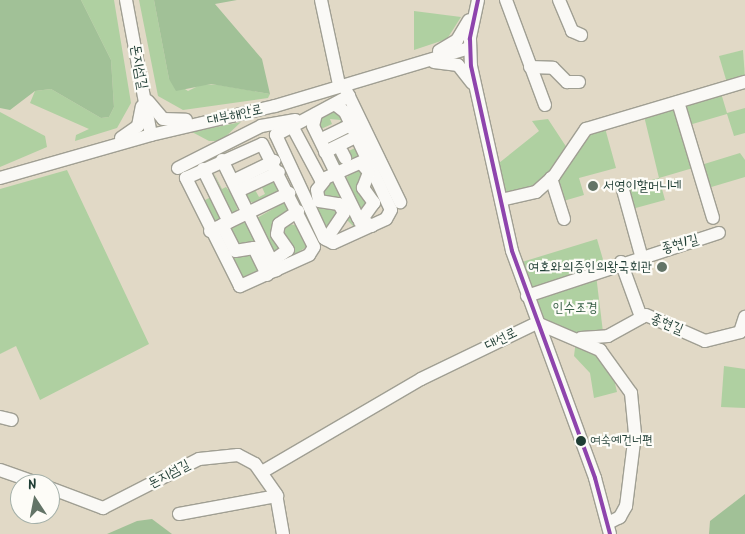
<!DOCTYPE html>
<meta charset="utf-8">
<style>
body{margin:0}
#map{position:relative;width:745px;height:534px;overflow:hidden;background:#e1d9c6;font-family:Kalam,"Poor Story",sans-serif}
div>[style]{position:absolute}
.green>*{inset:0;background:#afd0a1;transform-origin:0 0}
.forest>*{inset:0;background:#a1c197}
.roads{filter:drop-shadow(1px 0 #a09f93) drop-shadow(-1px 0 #a09f93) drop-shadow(0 1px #a09f93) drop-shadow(0 -1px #a09f93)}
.minor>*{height:12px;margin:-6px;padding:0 6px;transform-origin:6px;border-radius:6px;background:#faf9f6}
.bus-1>*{height:4px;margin:-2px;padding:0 2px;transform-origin:2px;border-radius:2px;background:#8e44ad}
.dots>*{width:14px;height:14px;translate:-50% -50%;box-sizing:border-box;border:2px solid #fdfcf7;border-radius:50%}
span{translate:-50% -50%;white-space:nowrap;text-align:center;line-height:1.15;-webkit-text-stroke:4.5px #fdfcf7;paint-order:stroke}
.bus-label{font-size:13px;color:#1f3d34}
.left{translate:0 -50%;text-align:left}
.street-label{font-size:14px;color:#1f3d34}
.poi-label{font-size:14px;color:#1f3d34}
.right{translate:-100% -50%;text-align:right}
.park-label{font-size:14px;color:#396048}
.north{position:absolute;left:10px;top:474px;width:50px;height:50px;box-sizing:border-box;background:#fdfcf7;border:1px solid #a4b0a9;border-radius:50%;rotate:349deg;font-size:14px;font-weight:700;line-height:20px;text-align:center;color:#1f3d34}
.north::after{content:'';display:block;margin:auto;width:18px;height:22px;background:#637467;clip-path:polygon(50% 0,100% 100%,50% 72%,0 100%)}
</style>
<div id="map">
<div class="green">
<div style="clip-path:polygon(81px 0,114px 0,131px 103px,117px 128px,75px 141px,76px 135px,89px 129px,30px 103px,35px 91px,51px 89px,101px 118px,109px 117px,114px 107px,111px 60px)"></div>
<div style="clip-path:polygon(139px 0,154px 0,169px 79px,188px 91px,202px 84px,219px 85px,270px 94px,268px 98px,183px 110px,158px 96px)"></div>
<div style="clip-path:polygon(414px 11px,461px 17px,447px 39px,414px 50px)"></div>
<div style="clip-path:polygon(743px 50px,745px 78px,727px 83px,719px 56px)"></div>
<div style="clip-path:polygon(721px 93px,727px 113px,745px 108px,745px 133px,734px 136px,727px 114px,689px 125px,685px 104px)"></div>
<div style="clip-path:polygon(675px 108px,693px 168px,659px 178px,665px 200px,632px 209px,626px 187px,659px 178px,644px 116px)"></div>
<div style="clip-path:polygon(334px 110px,345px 121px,332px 138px,334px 142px,335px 135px,351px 132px,334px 153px,336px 157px,355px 148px,360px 156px,339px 166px,332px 156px,345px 138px,343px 135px,342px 142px,326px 144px,341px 120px,330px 119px,332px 124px,321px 129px,317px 120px)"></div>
<div style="clip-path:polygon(0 112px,45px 136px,47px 147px,0 167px)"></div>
<div style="clip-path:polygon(548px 119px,567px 148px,553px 172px,530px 191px,506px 194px,499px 163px,539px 131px,532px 121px)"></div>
<div style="clip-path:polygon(241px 122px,221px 141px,209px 141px,192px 132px)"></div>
<div style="clip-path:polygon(605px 128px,616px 168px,579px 178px,584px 195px,560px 202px,555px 181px,585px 134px)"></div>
<div style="clip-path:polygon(740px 153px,745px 160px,745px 177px,708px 188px,701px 165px)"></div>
<div style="clip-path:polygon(361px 167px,371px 198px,362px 216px,344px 179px)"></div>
<div style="clip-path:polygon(67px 170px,149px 344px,40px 400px,16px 346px,0 354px,0 189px)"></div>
<div style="clip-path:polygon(213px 171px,222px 189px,226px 187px,234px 197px,238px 212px,231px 213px)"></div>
<div style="clip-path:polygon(275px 180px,278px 192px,257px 203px,250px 202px,244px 193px,254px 188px,259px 197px,265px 194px,261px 185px)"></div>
<div style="clip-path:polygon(332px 182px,336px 184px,356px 229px,319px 192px)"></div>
<div style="clip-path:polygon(314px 190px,341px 208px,327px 231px,307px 193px)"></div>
<div style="left:211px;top:197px;width:25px;height:11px;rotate:63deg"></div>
<div style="clip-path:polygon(285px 202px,289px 211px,278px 220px,284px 243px,275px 255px,257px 218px)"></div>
<div style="clip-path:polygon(242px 222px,247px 223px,267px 267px,254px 241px,238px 248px,230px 230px)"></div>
<div style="clip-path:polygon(285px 223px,299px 226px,308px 246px,284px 261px,280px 227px)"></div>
<div style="clip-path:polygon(222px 233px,235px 258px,251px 250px,258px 273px,241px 279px)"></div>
<div style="clip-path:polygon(597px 239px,604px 263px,531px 290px,522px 262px)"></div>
<div style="clip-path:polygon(596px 275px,603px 332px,581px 335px,544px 321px,535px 297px)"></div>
<div style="clip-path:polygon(576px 340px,610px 362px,617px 392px,594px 398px,590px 373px,574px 356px)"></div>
<div style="clip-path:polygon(724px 366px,745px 369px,745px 408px,721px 407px)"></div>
</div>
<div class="forest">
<div style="clip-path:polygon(0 0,81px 0,111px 60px,114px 107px,109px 117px,101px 118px,51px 89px,35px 91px,10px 110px,0 108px)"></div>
<div style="clip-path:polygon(154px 0,237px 0,215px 4px,262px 59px,270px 94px,211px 84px,176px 91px,169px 79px)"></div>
<div style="clip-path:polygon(745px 494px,745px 534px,709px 534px,710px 521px)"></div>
<div style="clip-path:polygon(152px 519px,172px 534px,107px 534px,137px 521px)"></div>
</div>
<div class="roads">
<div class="minor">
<div style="left:126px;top:0;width:137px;rotate:79.5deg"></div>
<div style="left:321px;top:0;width:87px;rotate:78deg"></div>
<div style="left:478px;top:0;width:40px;rotate:102deg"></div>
<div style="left:470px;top:39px;width:27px;rotate:88deg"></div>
<div style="left:471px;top:66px;width:189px;rotate:77.5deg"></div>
<div style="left:512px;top:251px;width:242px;rotate:69.9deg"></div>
<div style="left:595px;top:478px;width:58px;rotate:75deg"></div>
<div style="left:506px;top:0;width:112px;rotate:69.6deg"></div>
<div style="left:559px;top:0;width:34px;rotate:67deg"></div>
<div style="left:572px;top:31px;width:10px;rotate:24deg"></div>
<div style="left:439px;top:51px;width:21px;rotate:-31deg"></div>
<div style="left:457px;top:40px;width:23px;rotate:-59deg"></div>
<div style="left:434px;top:62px;width:24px;rotate:7deg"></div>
<div style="left:458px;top:65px;width:23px;rotate:52deg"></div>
<div style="left:530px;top:67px;width:23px;rotate:2deg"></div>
<div style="left:553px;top:68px;width:20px;rotate:45deg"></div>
<div style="left:567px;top:82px;width:12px"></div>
<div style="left:345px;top:88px;width:127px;rotate:64.2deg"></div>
<div style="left:148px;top:101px;width:23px;rotate:50deg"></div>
<div style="left:163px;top:119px;width:23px;rotate:2deg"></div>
<div style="left:678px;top:102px;width:121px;rotate:73.2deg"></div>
<div style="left:336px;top:105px;width:11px;rotate:38deg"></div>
<div style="left:345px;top:112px;width:108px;rotate:64.9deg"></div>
<div style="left:391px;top:210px;width:10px;rotate:119deg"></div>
<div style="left:386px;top:219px;width:58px;rotate:155.6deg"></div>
<div style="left:333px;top:243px;width:10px;rotate:-151deg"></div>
<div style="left:324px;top:238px;width:114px;rotate:-115deg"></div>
<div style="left:276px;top:135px;width:83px;rotate:-28.1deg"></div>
<div style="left:316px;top:114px;width:12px;rotate:104deg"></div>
<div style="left:313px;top:126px;width:102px;rotate:63.9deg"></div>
<div style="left:358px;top:218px;width:16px;rotate:30deg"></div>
<div style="left:292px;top:126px;width:61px;rotate:61.8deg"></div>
<div style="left:321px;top:180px;width:51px;rotate:-24.1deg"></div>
<div style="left:326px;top:137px;width:28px;rotate:-26deg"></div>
<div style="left:121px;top:138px;width:21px;rotate:-35deg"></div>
<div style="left:138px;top:126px;width:20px;rotate:-79deg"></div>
<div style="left:262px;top:144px;width:115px;rotate:63.2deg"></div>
<div style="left:314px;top:247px;width:9px;rotate:122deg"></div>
<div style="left:309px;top:255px;width:76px;rotate:155.8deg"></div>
<div style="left:240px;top:286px;width:121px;rotate:-116.6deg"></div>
<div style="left:186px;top:178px;width:83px;rotate:-24.1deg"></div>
<div style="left:325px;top:152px;width:28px;rotate:-26deg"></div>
<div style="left:342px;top:152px;width:7px;rotate:63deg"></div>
<div style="left:222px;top:160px;width:123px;rotate:63.9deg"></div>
<div style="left:178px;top:168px;width:93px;rotate:-26.8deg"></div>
<div style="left:261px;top:126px;width:35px;rotate:-10deg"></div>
<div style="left:203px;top:169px;width:59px;rotate:63.9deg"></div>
<div style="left:0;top:178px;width:157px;rotate:-15.9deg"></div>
<div style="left:151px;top:135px;width:127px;rotate:-13.2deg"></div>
<div style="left:275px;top:106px;width:202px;rotate:-16.6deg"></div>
<div style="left:551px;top:178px;width:43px;rotate:72.4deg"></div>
<div style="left:233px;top:181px;width:46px;rotate:-26deg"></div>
<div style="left:324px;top:181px;width:11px;rotate:128deg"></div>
<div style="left:317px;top:190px;width:11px;rotate:80deg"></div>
<div style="left:319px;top:201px;width:20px;rotate:9deg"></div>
<div style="left:339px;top:204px;width:10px;rotate:61deg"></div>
<div style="left:344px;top:213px;width:32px;rotate:124deg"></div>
<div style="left:623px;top:190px;width:67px;rotate:74.5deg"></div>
<div style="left:238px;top:191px;width:45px;rotate:-24.9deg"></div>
<div style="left:501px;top:200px;width:36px;rotate:-13deg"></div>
<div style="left:536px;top:192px;width:24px;rotate:-42deg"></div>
<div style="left:554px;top:176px;width:57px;rotate:-55.8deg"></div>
<div style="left:586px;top:129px;width:166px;rotate:-16.5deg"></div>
<div style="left:360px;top:222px;width:24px;rotate:-54deg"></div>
<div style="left:374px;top:203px;width:19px;rotate:-126deg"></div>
<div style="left:363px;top:188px;width:17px;rotate:-69deg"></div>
<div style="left:369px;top:172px;width:9px;rotate:-131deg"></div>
<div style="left:222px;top:225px;width:29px;rotate:63deg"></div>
<div style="left:235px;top:251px;width:19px;rotate:-9deg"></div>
<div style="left:254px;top:248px;width:30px;rotate:64deg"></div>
<div style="left:210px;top:231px;width:88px;rotate:-25.7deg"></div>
<div style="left:272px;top:261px;width:19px;rotate:-35deg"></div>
<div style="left:288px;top:250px;width:19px;rotate:-125deg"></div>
<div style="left:277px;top:234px;width:10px;rotate:-79deg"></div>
<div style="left:279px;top:224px;width:23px;rotate:-34deg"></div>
<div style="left:621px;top:262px;width:59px;rotate:70deg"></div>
<div style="left:527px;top:296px;width:202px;rotate:-18.2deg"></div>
<div style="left:581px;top:338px;width:27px;rotate:-4deg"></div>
<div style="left:608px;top:336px;width:43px;rotate:-28.9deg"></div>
<div style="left:646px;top:315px;width:64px;rotate:23.8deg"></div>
<div style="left:705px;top:341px;width:36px;rotate:-14deg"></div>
<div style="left:740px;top:332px;width:16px;rotate:-72deg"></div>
<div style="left:0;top:417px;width:12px;rotate:14deg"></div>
<div style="left:0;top:470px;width:42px;rotate:19.3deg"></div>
<div style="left:262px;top:472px;width:184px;rotate:-30.3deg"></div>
<div style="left:421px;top:379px;width:129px;rotate:-25.8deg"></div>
<div style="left:537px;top:323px;width:69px;rotate:23.2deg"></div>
<div style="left:600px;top:350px;width:53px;rotate:54.2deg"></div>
<div style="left:631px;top:393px;width:41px;rotate:84.4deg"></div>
<div style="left:635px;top:434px;width:73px;rotate:97.1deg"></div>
<div style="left:626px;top:506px;width:13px;rotate:119deg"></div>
<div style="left:620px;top:517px;width:13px;rotate:153deg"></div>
<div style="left:50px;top:488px;width:57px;rotate:20.7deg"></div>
<div style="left:103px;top:508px;width:108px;rotate:-27deg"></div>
<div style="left:199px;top:459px;width:39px;rotate:-6deg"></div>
<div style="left:238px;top:455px;width:19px;rotate:28deg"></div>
<div style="left:255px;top:464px;width:37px;rotate:55deg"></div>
<div style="left:276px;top:494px;width:41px;rotate:80.1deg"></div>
<div style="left:179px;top:514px;width:100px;rotate:-10.4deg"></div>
</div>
</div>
<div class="bus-1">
<div style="left:478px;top:0;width:40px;rotate:102deg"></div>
<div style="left:470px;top:39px;width:27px;rotate:88deg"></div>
<div style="left:471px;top:66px;width:189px;rotate:77.5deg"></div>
<div style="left:512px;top:251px;width:242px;rotate:69.9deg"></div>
<div style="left:595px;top:478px;width:58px;rotate:75deg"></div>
</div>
<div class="dots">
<div style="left:593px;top:186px;background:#637467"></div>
<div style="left:662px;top:267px;background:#637467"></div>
<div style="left:581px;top:441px;background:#1f3d34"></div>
</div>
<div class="bus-label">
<span class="left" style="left:590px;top:441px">여숙예건너편</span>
</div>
<div class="street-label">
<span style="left:139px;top:67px;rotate:80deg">돈지섬길</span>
<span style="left:235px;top:115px;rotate:-12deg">대부해안로</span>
<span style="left:680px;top:244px;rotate:-16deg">종현1길</span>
<span style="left:667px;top:324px;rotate:22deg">종현길</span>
<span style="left:501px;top:339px;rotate:-26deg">대선로</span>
<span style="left:169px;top:474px;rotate:-28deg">돈지섬길</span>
</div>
<div class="poi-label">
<span class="left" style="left:603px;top:186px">서영이할머니네</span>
<span class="right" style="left:652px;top:267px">여호와의증인의왕국회관</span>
</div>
<div class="park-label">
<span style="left:575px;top:308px">인수조경</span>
</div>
<div class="north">N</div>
</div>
